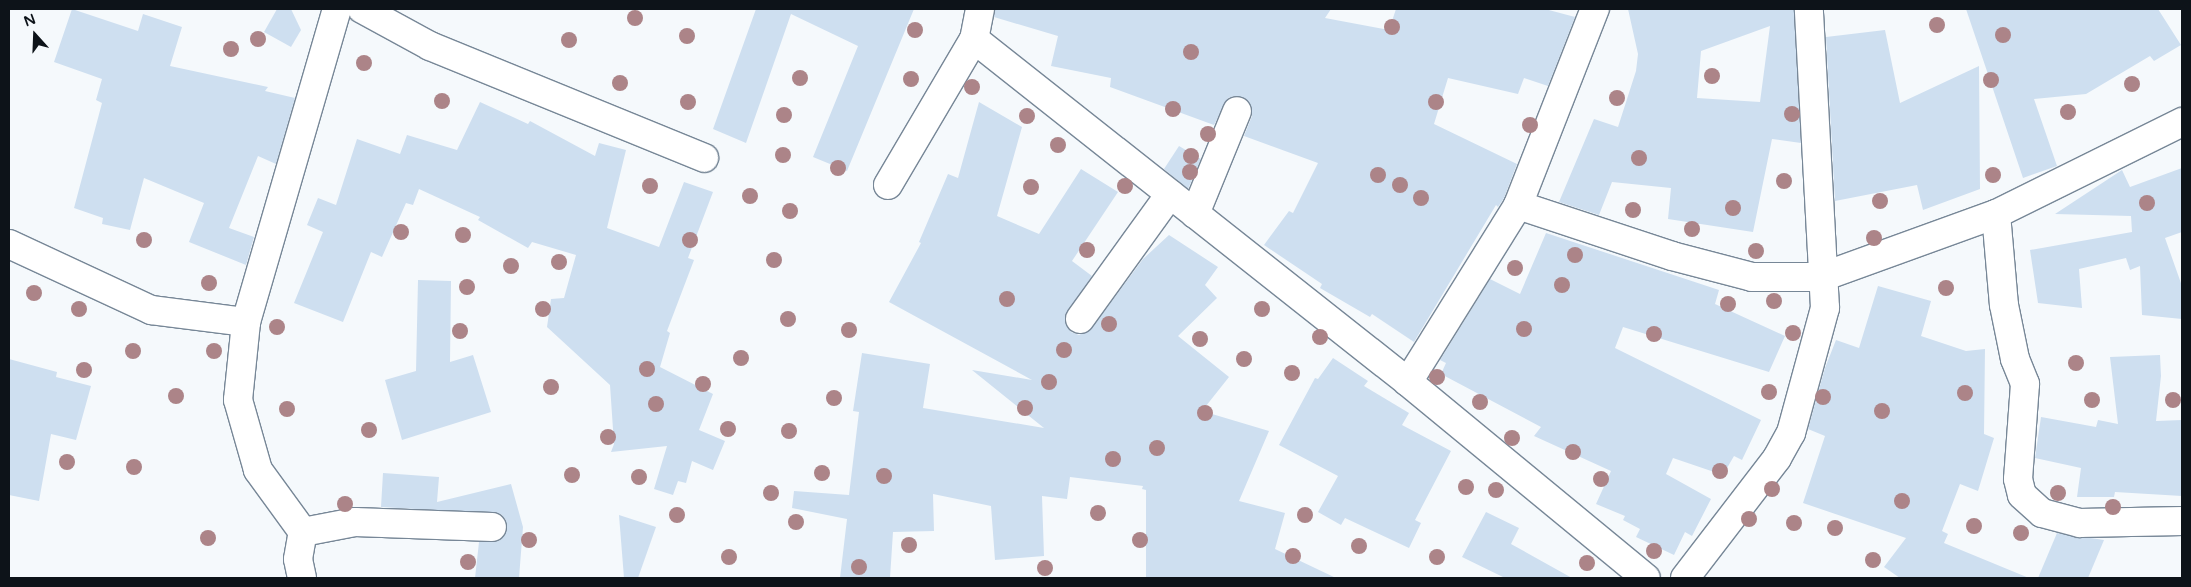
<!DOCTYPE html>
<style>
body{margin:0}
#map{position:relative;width:2191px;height:587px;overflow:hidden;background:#f5f9fc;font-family:"Varela Round",sans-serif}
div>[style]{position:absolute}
.building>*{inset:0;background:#cedff0}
.roads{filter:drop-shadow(1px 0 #778797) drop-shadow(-1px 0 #778797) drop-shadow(0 1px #778797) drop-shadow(0 -1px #778797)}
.minor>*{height:28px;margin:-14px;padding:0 14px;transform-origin:14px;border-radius:14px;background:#fff}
.trees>*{width:16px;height:16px;margin:-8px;border-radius:50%;background:#ac8488}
span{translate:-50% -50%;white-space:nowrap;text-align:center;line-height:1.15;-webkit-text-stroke:4.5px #f5f9fc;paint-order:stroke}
.frame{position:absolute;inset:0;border:10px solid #0d1319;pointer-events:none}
.north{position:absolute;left:10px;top:10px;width:50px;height:50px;-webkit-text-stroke:4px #f5f9fc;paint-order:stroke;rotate:340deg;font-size:14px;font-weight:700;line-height:20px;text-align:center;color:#0d1319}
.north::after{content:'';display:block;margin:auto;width:18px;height:22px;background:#0d1319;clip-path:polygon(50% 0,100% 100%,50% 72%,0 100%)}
</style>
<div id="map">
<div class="building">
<div style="clip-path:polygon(72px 9px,138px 31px,143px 14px,182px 27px,170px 66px,268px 87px,265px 91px,295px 98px,276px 164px,258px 156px,229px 228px,254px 237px,246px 265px,189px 242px,204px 203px,144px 178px,130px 230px,102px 224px,103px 218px,74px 208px,102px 103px,96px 100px,102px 79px,54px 62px)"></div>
<div style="clip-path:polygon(277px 9px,291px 9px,301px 30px,291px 47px,264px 32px)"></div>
<div style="clip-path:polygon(756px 9px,914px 9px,847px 171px,813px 157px,858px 46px,791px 14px,746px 143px,713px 129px)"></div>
<div style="clip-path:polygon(995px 9px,1331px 9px,1325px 18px,1389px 30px,1396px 9px,1545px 9px,1575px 17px,1548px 86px,1524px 78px,1518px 94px,1448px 78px,1434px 124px,1517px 164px,1504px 198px,1498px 207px,1496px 205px,1414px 342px,1372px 314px,1370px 317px,1320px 288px,1322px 284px,1264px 245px,1289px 211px,1293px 213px,1318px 163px,1244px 136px,1252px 116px,1249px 101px,1235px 96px,1228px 98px,1214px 125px,1110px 87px,1111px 78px,1051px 66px,1058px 36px,994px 17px)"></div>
<div style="clip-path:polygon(evenodd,1628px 9px,1794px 9px,1801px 143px,1772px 139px,1753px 232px,1668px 219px,1671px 188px,1612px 182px,1599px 215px,1559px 202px,1594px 119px,1618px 127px,1636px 71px,1638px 54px,1628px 9px,1770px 26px,1760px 102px,1697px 98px,1701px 51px,1770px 26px)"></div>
<div style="clip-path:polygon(1966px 9px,2158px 9px,2181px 45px,2154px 61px,2150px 56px,2086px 94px,2034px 99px,2057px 166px,2023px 178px)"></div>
<div style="clip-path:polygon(1885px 30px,1900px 103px,1979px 66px,1980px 189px,1923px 210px,1917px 185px,1835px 201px,1826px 37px)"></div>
<div style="clip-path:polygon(480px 102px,528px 124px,530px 121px,595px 156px,599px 143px,626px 150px,607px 228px,659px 247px,684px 182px,713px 192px,688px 258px,694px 260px,667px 331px,670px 333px,660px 367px,713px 394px,699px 430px,725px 441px,713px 470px,692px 461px,686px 483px,678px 481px,673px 495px,654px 489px,667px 446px,611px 452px,614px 444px,610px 385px,547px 327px,551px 299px,564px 298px,576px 255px,532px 242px,528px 248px,478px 220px,480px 217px,419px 189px,413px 205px,406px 203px,382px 257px,371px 252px,343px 322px,294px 303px,323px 232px,307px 225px,318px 198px,336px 205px,357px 139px,400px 154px,407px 135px,457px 150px)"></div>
<div style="clip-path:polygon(979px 102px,1022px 127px,997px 216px,1039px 234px,1081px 169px,1118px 192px,1072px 261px,1092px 276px,1065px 317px,1071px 332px,1079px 335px,1092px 328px,1143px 259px,1169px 235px,1218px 267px,1205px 285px,1217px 298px,1178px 336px,1229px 377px,1202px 411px,1269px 431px,1239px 501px,1285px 513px,1275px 549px,1336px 578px,1146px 578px,1146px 490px,1142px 489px,1143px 486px,1070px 477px,1067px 499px,1042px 496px,1044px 556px,995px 560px,991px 506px,933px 494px,934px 531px,893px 532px,890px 578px,840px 578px,847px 519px,792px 508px,794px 491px,849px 495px,859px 412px,853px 411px,862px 353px,930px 364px,923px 408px,1044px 428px,972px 370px,1032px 380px,889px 302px,921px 243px,919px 242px,948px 174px,958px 178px)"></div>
<div style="clip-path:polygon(1179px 146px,1201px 159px,1188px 189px,1164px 169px)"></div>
<div style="clip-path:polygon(2182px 168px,2182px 232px,2165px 238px,2182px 286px,2182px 319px,2142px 315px,2140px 266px,2130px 270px,2126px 258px,2079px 269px,2082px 308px,2038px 303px,2030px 250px,2132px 232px,2131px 216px,2055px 214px,2122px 170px,2130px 187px)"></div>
<div style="clip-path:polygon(1546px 233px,1719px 290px,1715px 304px,1785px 336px,1769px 372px,1623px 327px,1615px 348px,1761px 420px,1742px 460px,1734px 456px,1723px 475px,1673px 458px,1666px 474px,1711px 499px,1692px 536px,1685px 532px,1674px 555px,1636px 537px,1640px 529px,1623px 520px,1625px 516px,1596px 504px,1611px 471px,1534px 436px,1541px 427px,1441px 374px,1446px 363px,1440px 360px,1490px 279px,1520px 294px)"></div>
<div style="clip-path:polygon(418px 280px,451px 281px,450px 362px,473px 355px,491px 412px,402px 440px,385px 380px,416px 371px)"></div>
<div style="clip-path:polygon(1878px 286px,1931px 301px,1921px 336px,1966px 351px,1985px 349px,1984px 434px,1994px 438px,1978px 491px,1960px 484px,1942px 531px,1948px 534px,1944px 543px,2029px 578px,1900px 578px,1884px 567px,1906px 538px,1803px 503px,1825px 436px,1808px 429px,1825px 368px,1836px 340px,1859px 348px)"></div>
<div style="clip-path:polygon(2160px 355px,2161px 376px,2156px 421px,2182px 420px,2182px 496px,2115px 492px,2114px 497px,2077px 497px,2081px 468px,2035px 458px,2041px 417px,2096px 427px,2098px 420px,2118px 424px,2110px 357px)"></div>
<div style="clip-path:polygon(1333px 358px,1368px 381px,1364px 386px,1409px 413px,1402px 425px,1451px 451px,1415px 520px,1421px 523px,1409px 548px,1345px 518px,1341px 525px,1318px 512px,1338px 476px,1279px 445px,1315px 378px,1318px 379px)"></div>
<div style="clip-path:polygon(9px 359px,57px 372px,56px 377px,91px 386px,76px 440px,51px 434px,39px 501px,9px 495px)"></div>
<div style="clip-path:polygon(383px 473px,439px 477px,437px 502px,511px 484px,523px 527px,519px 578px,475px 578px,479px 542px,499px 541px,505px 535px,506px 520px,501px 514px,381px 507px)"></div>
<div style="clip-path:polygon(1486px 512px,1519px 528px,1511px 544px,1572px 578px,1505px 578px,1462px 557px)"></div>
<div style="clip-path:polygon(619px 515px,656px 527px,638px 578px,624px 578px)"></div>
<div style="clip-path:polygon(2057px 533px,2104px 540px,2088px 578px,2038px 578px)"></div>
</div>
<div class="roads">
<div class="minor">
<div style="left:362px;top:9px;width:77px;rotate:28.6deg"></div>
<div style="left:430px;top:46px;width:296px;rotate:22.2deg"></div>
<div style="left:980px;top:9px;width:31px;rotate:101deg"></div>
<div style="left:974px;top:39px;width:553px;rotate:38.32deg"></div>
<div style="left:1408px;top:382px;width:308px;rotate:39.5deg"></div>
<div style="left:888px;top:185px;width:169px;rotate:-59.5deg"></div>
<div style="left:1518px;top:205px;width:162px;rotate:18.3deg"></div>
<div style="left:1672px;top:256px;width:83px;rotate:14.7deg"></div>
<div style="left:1752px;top:277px;width:70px"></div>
<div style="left:1822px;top:277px;width:185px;rotate:-19.9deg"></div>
<div style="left:1996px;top:214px;width:208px;rotate:-26.3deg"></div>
<div style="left:1195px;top:214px;width:111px;rotate:-67.8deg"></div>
<div style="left:1996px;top:214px;width:91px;rotate:85deg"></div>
<div style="left:2004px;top:305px;width:55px;rotate:78.5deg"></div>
<div style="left:2015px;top:359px;width:27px;rotate:68deg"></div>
<div style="left:2025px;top:384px;width:95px;rotate:94.2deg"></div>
<div style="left:2018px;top:479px;width:16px;rotate:76deg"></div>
<div style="left:2022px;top:495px;width:27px;rotate:42deg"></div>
<div style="left:2042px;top:513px;width:39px;rotate:15deg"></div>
<div style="left:2080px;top:523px;width:102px;rotate:-1.1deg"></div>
<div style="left:9px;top:244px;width:157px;rotate:24.9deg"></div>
<div style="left:151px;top:310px;width:96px;rotate:7.2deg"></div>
<div style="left:1080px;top:319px;width:154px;rotate:-54.2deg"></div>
<div style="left:1408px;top:382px;width:208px;rotate:-58.1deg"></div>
<div style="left:1518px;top:205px;width:211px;rotate:-68.6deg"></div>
<div style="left:303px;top:532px;width:53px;rotate:-10.9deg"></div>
<div style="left:355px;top:522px;width:137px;rotate:2.1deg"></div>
<div style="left:302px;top:578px;width:19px;rotate:-102deg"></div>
<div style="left:298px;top:559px;width:27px;rotate:-80deg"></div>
<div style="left:303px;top:532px;width:77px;rotate:-126deg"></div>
<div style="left:258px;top:470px;width:73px;rotate:-105.9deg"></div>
<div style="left:238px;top:400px;width:78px;rotate:-84.1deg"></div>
<div style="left:246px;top:322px;width:326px;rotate:-73.8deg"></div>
<div style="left:1685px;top:578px;width:151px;rotate:-52.5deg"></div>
<div style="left:1777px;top:458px;width:29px;rotate:-61deg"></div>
<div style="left:1791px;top:433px;width:130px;rotate:-74.8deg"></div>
<div style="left:1825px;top:308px;width:299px;rotate:-93.1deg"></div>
</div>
</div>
<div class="trees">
<div style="left:635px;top:18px"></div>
<div style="left:1937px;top:25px"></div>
<div style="left:1392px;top:27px"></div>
<div style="left:915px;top:30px"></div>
<div style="left:2003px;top:35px"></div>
<div style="left:687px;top:36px"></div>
<div style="left:258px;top:39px"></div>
<div style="left:569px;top:40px"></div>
<div style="left:231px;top:49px"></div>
<div style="left:1191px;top:52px"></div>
<div style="left:364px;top:63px"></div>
<div style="left:1712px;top:76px"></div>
<div style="left:800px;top:78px"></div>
<div style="left:911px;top:79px"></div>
<div style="left:1991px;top:80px"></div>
<div style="left:620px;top:83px"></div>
<div style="left:2132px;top:84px"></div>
<div style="left:972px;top:87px"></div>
<div style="left:1617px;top:98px"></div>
<div style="left:442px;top:101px"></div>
<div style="left:688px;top:102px"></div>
<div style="left:1436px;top:102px"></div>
<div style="left:1173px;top:109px"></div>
<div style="left:2068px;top:112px"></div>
<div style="left:1792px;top:114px"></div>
<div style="left:784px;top:115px"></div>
<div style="left:1027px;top:116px"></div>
<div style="left:1530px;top:125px"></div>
<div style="left:1208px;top:134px"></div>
<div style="left:1058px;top:145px"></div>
<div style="left:783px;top:155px"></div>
<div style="left:1191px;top:156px"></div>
<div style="left:1639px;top:158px"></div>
<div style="left:838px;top:168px"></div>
<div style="left:1190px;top:172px"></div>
<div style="left:1378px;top:175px"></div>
<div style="left:1993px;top:175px"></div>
<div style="left:1784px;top:181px"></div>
<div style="left:1400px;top:185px"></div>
<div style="left:650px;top:186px"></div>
<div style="left:1125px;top:186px"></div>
<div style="left:1031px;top:187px"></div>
<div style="left:750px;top:196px"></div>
<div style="left:1421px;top:198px"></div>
<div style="left:1880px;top:201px"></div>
<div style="left:2147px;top:203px"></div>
<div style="left:1733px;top:208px"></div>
<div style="left:1633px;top:210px"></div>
<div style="left:790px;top:211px"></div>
<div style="left:1692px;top:229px"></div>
<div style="left:401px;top:232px"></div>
<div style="left:463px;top:235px"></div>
<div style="left:1874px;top:238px"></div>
<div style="left:144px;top:240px"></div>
<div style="left:690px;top:240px"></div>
<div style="left:1087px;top:250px"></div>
<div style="left:1756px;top:251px"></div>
<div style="left:1575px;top:255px"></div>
<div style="left:774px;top:260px"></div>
<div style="left:559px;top:262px"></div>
<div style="left:511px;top:266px"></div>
<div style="left:1515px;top:268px"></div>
<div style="left:209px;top:283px"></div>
<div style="left:1562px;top:285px"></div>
<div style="left:467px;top:287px"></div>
<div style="left:1946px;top:288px"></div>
<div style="left:34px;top:293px"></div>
<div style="left:1007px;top:299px"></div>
<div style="left:1774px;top:301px"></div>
<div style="left:1728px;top:304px"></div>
<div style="left:79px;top:309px"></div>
<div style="left:543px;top:309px"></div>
<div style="left:1262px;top:309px"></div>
<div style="left:788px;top:319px"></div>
<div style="left:1109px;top:324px"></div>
<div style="left:277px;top:327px"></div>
<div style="left:1524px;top:329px"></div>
<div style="left:849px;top:330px"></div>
<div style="left:460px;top:331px"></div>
<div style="left:1793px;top:333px"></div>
<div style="left:1654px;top:334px"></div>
<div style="left:1320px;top:337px"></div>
<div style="left:1200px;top:339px"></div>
<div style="left:1064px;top:350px"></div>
<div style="left:133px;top:351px"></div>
<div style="left:214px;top:351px"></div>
<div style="left:741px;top:358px"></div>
<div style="left:1244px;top:359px"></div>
<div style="left:2076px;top:363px"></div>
<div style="left:647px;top:369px"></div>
<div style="left:84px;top:370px"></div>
<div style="left:1292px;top:373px"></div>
<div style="left:1437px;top:377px"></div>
<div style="left:1049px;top:382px"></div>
<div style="left:703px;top:384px"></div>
<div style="left:551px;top:387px"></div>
<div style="left:1769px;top:392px"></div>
<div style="left:1965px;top:393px"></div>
<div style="left:176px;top:396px"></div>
<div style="left:1823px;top:397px"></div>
<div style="left:834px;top:398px"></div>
<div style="left:2092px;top:400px"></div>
<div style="left:2173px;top:400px"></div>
<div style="left:1480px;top:402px"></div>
<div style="left:656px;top:404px"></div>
<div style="left:1025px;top:408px"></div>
<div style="left:287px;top:409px"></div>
<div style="left:1882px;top:411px"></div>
<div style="left:1205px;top:413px"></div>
<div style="left:728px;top:429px"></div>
<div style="left:369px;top:430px"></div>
<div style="left:789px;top:431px"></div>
<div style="left:608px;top:437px"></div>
<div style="left:1512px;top:438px"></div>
<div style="left:1157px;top:448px"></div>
<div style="left:1573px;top:452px"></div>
<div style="left:1113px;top:459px"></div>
<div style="left:67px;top:462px"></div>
<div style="left:134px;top:467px"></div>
<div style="left:1720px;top:471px"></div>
<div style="left:822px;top:473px"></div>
<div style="left:572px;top:475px"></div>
<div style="left:884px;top:476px"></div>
<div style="left:639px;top:477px"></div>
<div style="left:1601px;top:479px"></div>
<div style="left:1466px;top:487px"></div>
<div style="left:1772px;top:489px"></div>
<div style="left:1496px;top:490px"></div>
<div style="left:771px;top:493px"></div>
<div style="left:2058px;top:493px"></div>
<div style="left:1902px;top:501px"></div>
<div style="left:345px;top:504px"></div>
<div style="left:2113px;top:507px"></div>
<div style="left:1098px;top:513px"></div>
<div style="left:677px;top:515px"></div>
<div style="left:1305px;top:515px"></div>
<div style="left:1749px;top:519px"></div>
<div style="left:796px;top:522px"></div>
<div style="left:1794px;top:523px"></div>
<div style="left:1974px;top:526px"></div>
<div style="left:1835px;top:528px"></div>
<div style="left:2021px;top:533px"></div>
<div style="left:208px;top:538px"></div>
<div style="left:529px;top:540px"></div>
<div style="left:1140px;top:540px"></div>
<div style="left:909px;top:545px"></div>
<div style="left:1359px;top:546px"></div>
<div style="left:1654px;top:551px"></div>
<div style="left:1293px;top:556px"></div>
<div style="left:729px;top:557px"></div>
<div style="left:1437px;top:557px"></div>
<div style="left:1873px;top:560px"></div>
<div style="left:468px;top:562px"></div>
<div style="left:1587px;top:563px"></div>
<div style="left:859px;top:567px"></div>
<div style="left:1045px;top:568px"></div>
</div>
<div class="frame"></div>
<div class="north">N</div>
</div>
